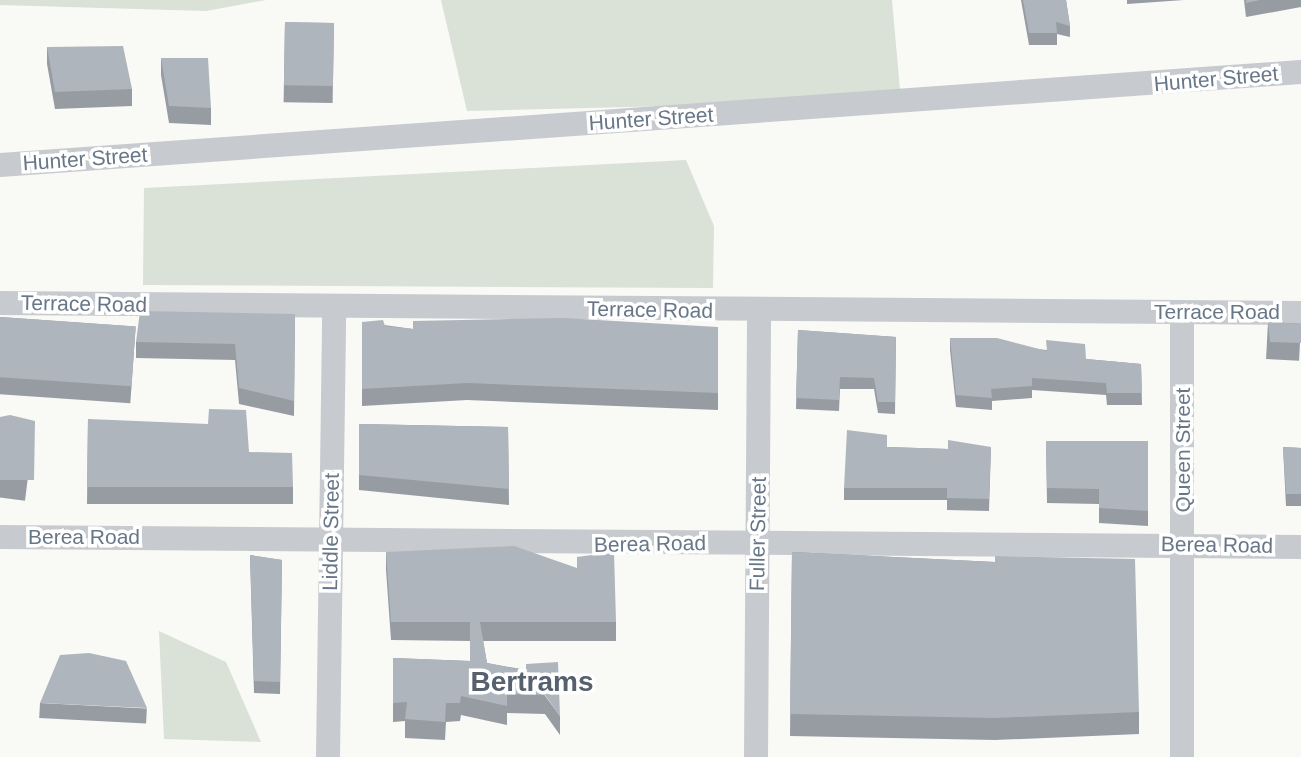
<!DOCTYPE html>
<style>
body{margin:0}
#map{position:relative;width:1301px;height:757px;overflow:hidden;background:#f9f9f6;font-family:Arial,sans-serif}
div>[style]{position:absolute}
.green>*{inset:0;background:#dae1d7}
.minor>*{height:24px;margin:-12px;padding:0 12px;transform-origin:12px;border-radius:12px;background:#c7cace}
.wall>*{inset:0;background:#969ca2;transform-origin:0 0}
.building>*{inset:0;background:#aeb5bc;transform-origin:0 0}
span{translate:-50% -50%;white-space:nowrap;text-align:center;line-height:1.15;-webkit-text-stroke:7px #fff;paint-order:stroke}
.street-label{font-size:21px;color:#687788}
.district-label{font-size:28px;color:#56616d;font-weight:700}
</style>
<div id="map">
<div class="green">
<div style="clip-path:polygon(0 0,266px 0,206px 11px,0 5px)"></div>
<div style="clip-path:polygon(441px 0,892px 0,900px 90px,747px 104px,467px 111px)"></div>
<div style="clip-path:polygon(686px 160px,714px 226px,713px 288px,143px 285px,144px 188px)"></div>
<div style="clip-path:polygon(159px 631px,226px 662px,261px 742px,164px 739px)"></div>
</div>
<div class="minor">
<div style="left:0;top:165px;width:1304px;rotate:-4.09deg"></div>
<div style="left:0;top:303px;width:1301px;rotate:0.44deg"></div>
<div style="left:0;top:537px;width:1301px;rotate:0.44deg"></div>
<div style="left:328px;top:757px;width:450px;rotate:-89.2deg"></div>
<div style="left:756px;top:757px;width:446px;rotate:-89.6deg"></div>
<div style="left:1182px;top:757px;width:445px;rotate:-90deg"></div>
</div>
<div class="wall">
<div style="clip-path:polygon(1021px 0,1066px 0,1070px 26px,1070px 37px,1057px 34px,1057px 45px,1029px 45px)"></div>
<div style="clip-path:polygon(1127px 0,1184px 0,1127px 4px)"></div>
<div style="clip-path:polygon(1244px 0,1301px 0,1301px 7px,1246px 17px)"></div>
<div style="left:334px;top:23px;width:80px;height:49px;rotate:91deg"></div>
<div style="clip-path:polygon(47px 47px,132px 89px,132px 106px,55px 109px,47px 64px)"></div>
<div style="clip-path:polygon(161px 58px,211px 108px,211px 125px,169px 123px,161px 75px)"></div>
<div style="clip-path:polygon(295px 314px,294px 416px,239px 404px,235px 360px,136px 358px,136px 342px)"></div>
<div style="left:0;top:317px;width:136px;height:77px;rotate:4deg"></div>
<div style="clip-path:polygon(362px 322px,413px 329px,718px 327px,718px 410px,467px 400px,362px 406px)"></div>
<div style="left:1268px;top:322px;width:33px;height:37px;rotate:3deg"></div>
<div style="clip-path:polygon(798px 330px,896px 337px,895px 414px,878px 413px,874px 389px,840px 389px,839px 411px,796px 409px)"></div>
<div style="clip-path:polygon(950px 338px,1046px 350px,1086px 359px,1141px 364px,1142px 405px,1107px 405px,1106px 395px,1032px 390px,1032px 398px,992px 401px,992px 410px,956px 407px,950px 350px)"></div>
<div style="left:0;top:417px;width:35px;height:80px;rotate:7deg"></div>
<div style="clip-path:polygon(88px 419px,249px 452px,293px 487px,293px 504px,87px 504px)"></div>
<div style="clip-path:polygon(359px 424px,508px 427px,509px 505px,359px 490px)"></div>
<div style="clip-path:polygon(1046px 441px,1148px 441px,1148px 526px,1099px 523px,1099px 504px,1047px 503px)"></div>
<div style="clip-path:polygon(887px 447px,948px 449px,991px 447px,989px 511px,947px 510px,947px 500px,844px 500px,844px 488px)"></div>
<div style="clip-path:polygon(1283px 447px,1301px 448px,1301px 506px,1286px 506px)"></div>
<div style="clip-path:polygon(386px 552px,616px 622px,616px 641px,483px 641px,487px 663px,526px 670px,560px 716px,560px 735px,545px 714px,507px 713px,507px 725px,461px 715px,460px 721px,446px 722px,445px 740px,405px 738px,405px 721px,393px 722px,393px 658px,470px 661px,470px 641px,391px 640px,386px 570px)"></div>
<div style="clip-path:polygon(792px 552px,995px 562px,1139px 712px,1139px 734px,995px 740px,790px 736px)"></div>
<div style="clip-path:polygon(250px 555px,282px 560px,280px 694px,254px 693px)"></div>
<div style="left:40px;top:703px;width:107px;height:15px;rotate:3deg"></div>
</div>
<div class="building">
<div style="clip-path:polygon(1023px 0,1066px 0,1070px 26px,1056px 22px,1057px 33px,1029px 33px)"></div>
<div style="clip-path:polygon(1246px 0,1260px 0,1246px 3px)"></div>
<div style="left:334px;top:23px;width:63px;height:49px;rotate:91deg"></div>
<div style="clip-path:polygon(123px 46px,132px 89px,55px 92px,47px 47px)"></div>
<div style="clip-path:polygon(161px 58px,208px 58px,211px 108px,169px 106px)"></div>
<div style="clip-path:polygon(140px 311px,295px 314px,294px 401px,239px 388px,235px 344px,136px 342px)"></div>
<div style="left:0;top:317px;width:136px;height:60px;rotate:4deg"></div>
<div style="clip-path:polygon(563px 318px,718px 327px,718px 393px,467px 383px,362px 389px,362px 322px,383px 320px,385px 326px,413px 329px,413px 321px)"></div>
<div style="clip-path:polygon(1268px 322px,1301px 324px,1301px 343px,1270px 342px)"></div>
<div style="clip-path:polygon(798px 330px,896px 337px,895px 402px,878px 402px,874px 378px,840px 377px,839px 400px,796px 398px)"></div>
<div style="clip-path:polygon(950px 338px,997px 338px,1047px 351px,1046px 340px,1085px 344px,1086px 359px,1141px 364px,1142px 393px,1107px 393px,1106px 383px,1032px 378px,1032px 386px,991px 389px,992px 398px,956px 395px)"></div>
<div style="clip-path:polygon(209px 409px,246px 410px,249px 452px,292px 453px,293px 487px,87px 487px,88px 419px,208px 424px)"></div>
<div style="clip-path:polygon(10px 415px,35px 421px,34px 480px,0 480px,0 417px)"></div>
<div style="clip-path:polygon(359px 424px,508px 427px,509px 489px,359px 475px)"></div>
<div style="clip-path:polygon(847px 430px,887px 435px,887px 447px,948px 449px,948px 440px,991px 447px,989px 499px,947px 498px,947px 488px,844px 488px)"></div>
<div style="clip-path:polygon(1046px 441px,1148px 441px,1148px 511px,1099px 508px,1099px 489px,1047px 488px)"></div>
<div style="clip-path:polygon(1283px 447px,1301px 448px,1301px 494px,1286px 494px)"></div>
<div style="clip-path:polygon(514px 546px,577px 568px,577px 557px,614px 552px,616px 622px,480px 622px,487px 663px,526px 671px,526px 664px,558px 662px,560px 716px,545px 695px,507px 694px,507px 706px,461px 696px,460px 703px,446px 703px,445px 722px,405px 719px,407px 702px,393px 703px,393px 658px,470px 661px,470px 622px,391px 622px,386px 552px)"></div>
<div style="clip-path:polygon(792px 552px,995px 562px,995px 556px,1135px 559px,1139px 712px,995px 718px,790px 714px)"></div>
<div style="clip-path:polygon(250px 555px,282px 560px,280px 682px,254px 681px)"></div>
<div style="clip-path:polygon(89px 653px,126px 661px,147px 708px,40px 703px,60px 655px)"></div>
</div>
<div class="street-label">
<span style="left:1216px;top:79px;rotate:-5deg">Hunter Street</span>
<span style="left:651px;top:119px;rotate:-4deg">Hunter Street</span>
<span style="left:85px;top:159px;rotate:-4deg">Hunter Street</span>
<span style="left:84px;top:304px;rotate:1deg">Terrace Road</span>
<span style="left:650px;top:310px;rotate:1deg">Terrace Road</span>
<span style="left:1217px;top:312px">Terrace Road</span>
<span style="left:1183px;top:450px;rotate:-90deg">Queen Street</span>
<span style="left:331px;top:532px;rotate:-89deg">Liddle Street</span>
<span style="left:758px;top:534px;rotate:-89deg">Fuller Street</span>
<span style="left:84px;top:537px">Berea Road</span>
<span style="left:650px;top:544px;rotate:-1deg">Berea Road</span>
<span style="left:1217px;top:545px;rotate:1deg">Berea Road</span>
</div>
<div class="district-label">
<span style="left:532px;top:682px">Bertrams</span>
</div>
</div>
